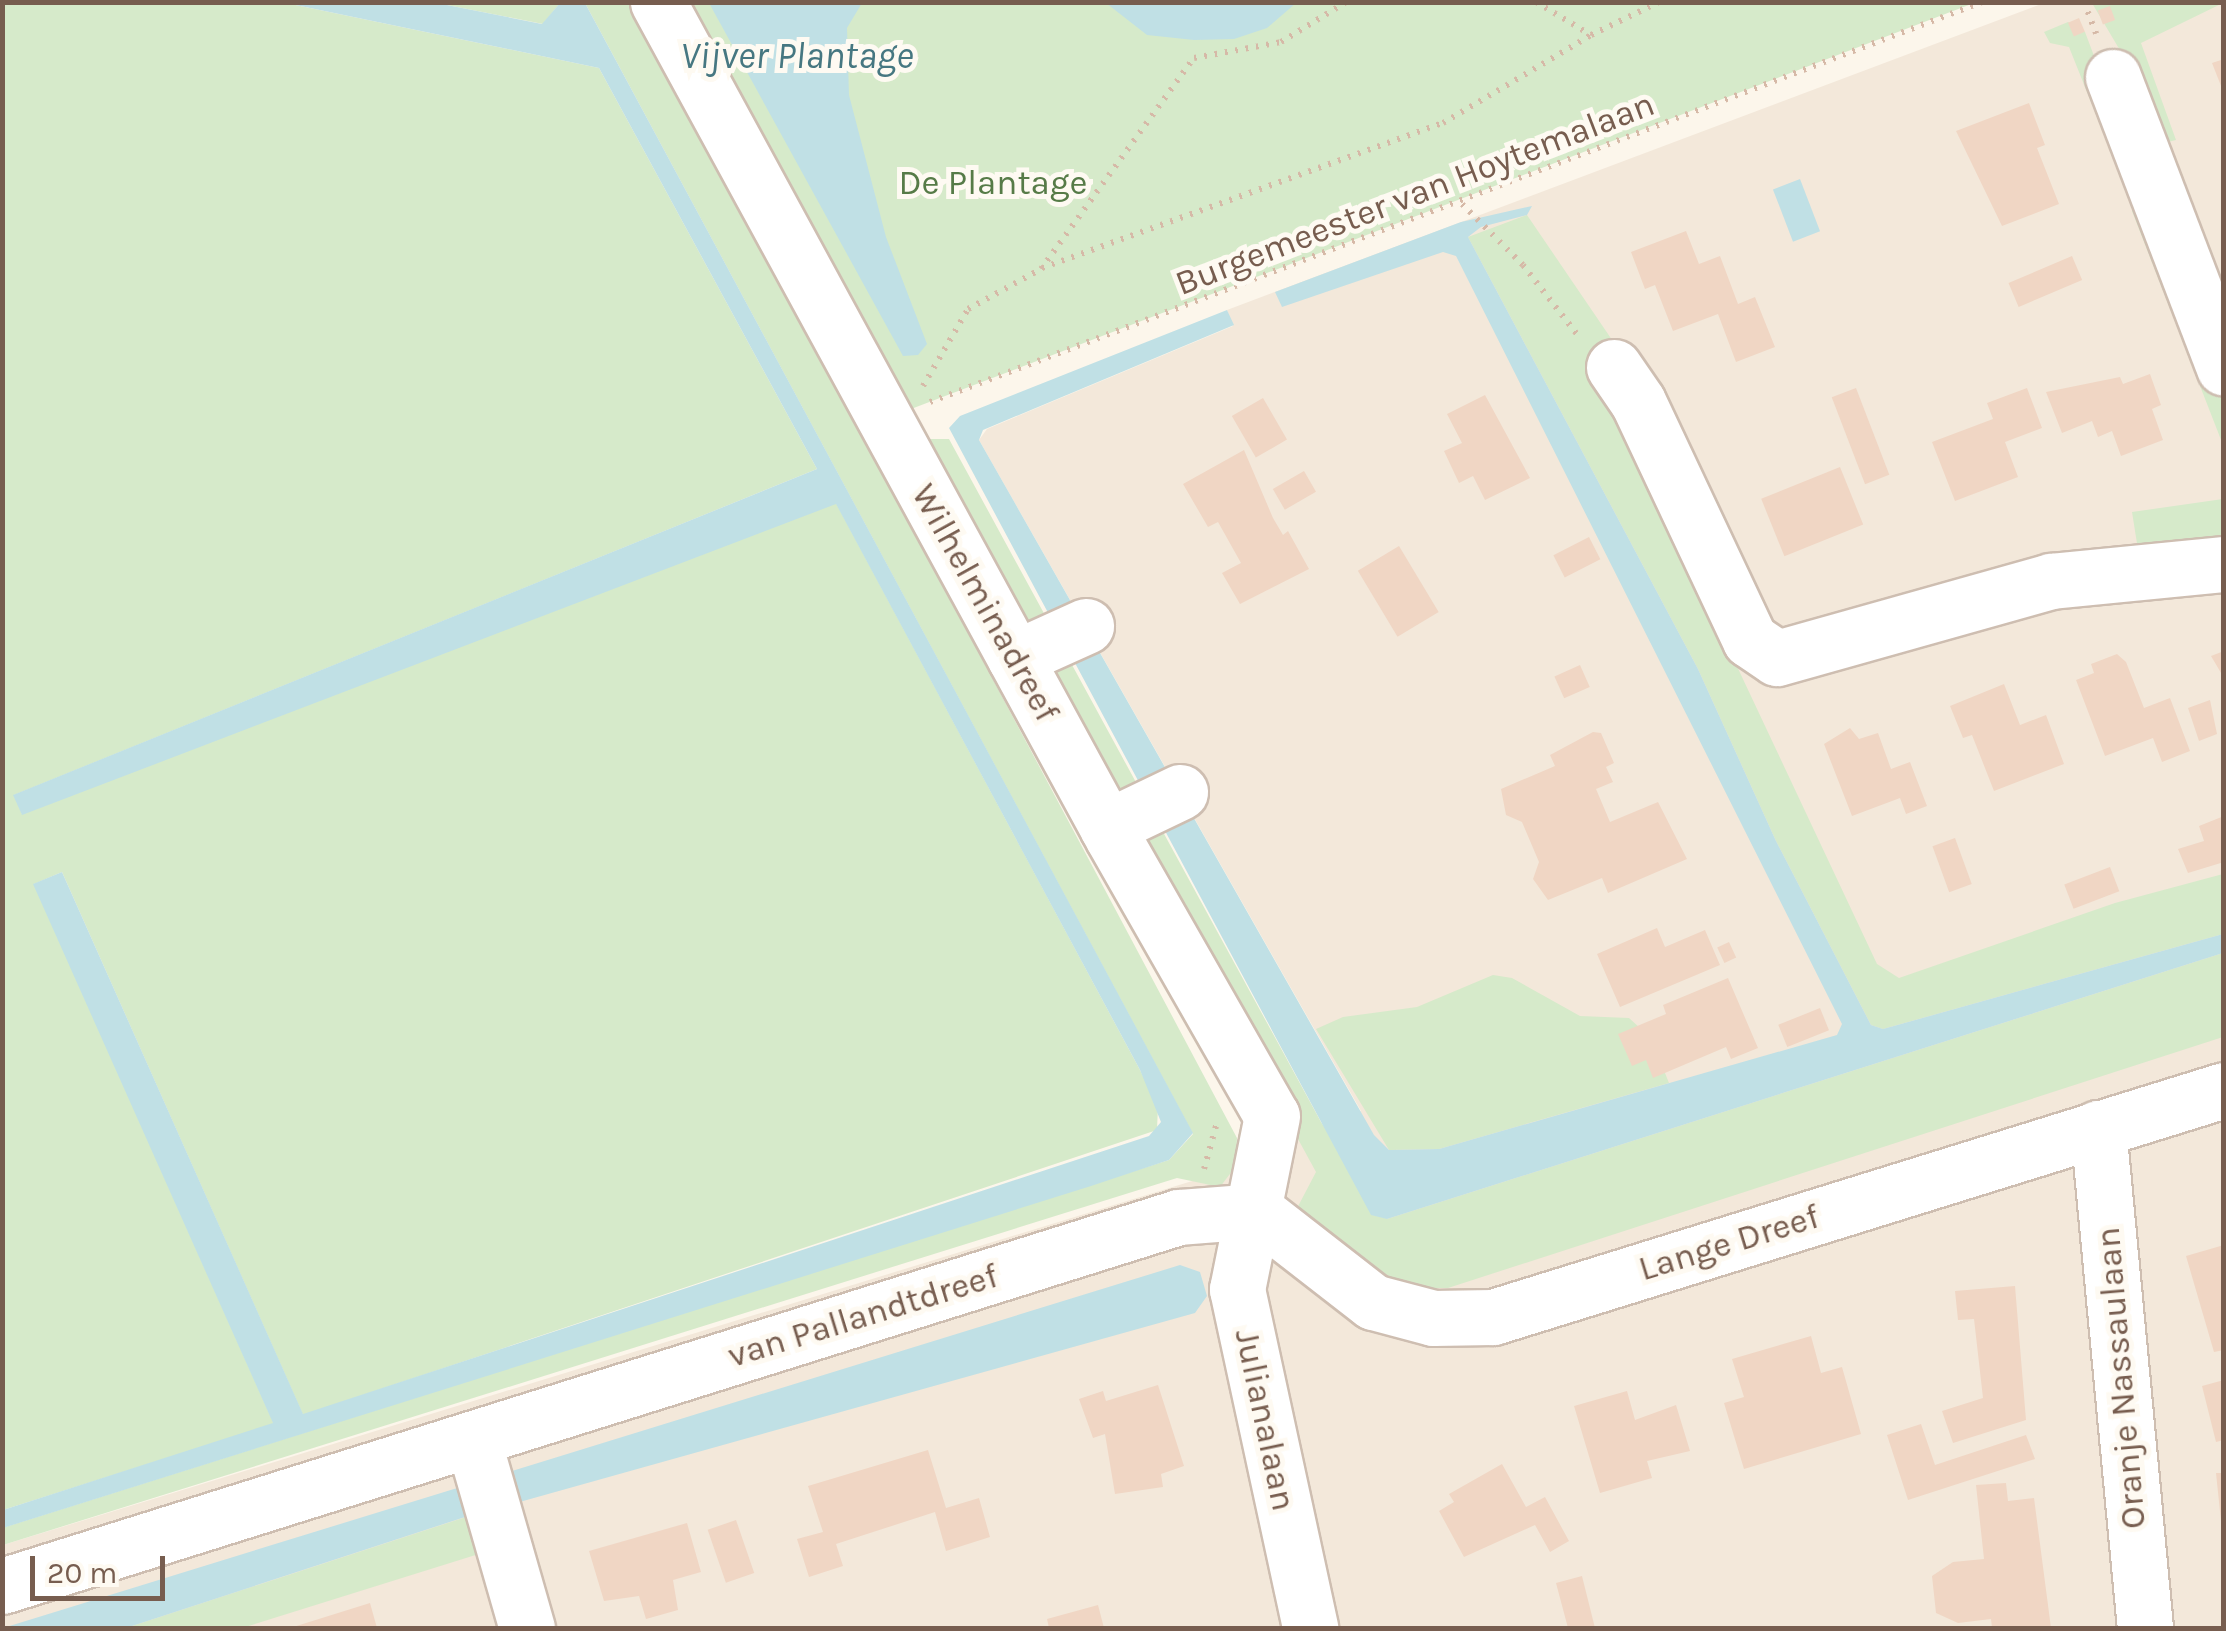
<!DOCTYPE html>
<style>
body{margin:0}
#map{position:relative;width:2226px;height:1631px;overflow:hidden;background:#fcf6eb;font-family:Karla,sans-serif}
div>[style]{position:absolute}
.residential>*{inset:0;background:#f3e8da}
.green>*{inset:0;background:#d6eaca}
.water>*{inset:0;background:#c0e0e5;transform-origin:0 0}
.building>*{inset:0;background:#f0d6c4;transform-origin:0 0}
.path>*{height:6px;margin-top:-3px;transform-origin:0;background:repeating-linear-gradient(90deg,#d6b9a7 0 2.5px,transparent 0 10.5px)}
.roads{filter:drop-shadow(2px 0 #cebeb1) drop-shadow(-2px 0 #cebeb1) drop-shadow(0 2px #cebeb1) drop-shadow(0 -2px #cebeb1)}
.minor>*{height:55px;margin:-27.5px;padding:0 27.5px;transform-origin:27.5px;border-radius:27.5px;background:#fff}
span{translate:-50% -50%;white-space:nowrap;text-align:center;line-height:1.15;-webkit-text-stroke:10px #fefaf2;paint-order:stroke}
.park-label{font-size:35px;color:#567b47}
.street-label{font-size:35px;color:#775d4f}
.water-label{font-size:38px;color:#467781;font-style:italic}
.frame{position:absolute;inset:0;border:5px solid #775d4f;pointer-events:none}
.scale{position:absolute;left:30px;top:1556px;width:135px;height:45px;box-sizing:border-box;border:5px solid #775d4f;border-top:0;padding-left:12px;font-size:30px;line-height:35px;white-space:nowrap;color:#775d4f;-webkit-text-stroke:8px #fefaf2;paint-order:stroke}
</style>
<div id="map">
<div class="residential">
<div style="clip-path:polygon(2044px 3px,2223px 3px,2223px 1628px,3px 1628px,3px 1545px,1202px 1178px,1361px 1111px,979px 440px,987px 429px,1233px 326px,1227px 310px)"></div>
</div>
<div class="green">
<div style="clip-path:polygon(3px 3px,286px 3px,599px 68px,817px 469px,14px 795px,22px 814px,836px 503px,1140px 1070px,1158px 1106px,1157px 1130px,303px 1415px,62px 872px,34px 884px,274px 1424px,3px 1510px)"></div>
<div style="clip-path:polygon(437px 3px,560px 3px,543px 24px)"></div>
<div style="clip-path:polygon(585px 3px,633px 3px,1237px 1138px,1236px 1166px,1220px 1187px,1177px 1178px,3px 1545px,2px 1528px,1169px 1160px,1193px 1134px)"></div>
<div style="clip-path:polygon(683px 3px,1974px 3px,911px 409px)"></div>
<div style="clip-path:polygon(2092px 3px,2223px 3px,2141px 43px,2176px 140px,2156px 145px,2121px 52px)"></div>
<div style="clip-path:polygon(2068px 22px,2085px 32px,2137px 170px,2121px 177px,2069px 47px,2050px 43px,2044px 32px)"></div>
<div style="clip-path:polygon(2152px 205px,2223px 392px,2223px 445px,2132px 211px)"></div>
<div style="clip-path:polygon(1527px 215px,1623px 356px,1615px 407px,1877px 964px,1899px 978px,2115px 903px,2223px 874px,2223px 934px,1883px 1029px,1871px 1025px,1776px 841px,1698px 669px,1468px 237px)"></div>
<div style="clip-path:polygon(916px 439px,949px 439px,1321px 1122px,1387px 1219px,2223px 953px,2223px 1037px,1448px 1288px,1396px 1288px,1294px 1214px,1316px 1172px)"></div>
<div style="clip-path:polygon(2223px 499px,2223px 549px,2139px 556px,2132px 512px)"></div>
<div style="clip-path:polygon(1493px 975px,1512px 978px,1580px 1016px,1629px 1018px,1651px 1038px,1669px 1083px,1439px 1149px,1389px 1150px,1316px 1029px,1343px 1017px,1417px 1007px)"></div>
<div style="clip-path:polygon(469px 1516px,482px 1553px,242px 1628px,126px 1628px)"></div>
</div>
<div class="water">
<div style="clip-path:polygon(286px 3px,437px 3px,542px 24px,560px 3px,585px 3px,1193px 1133px,1169px 1160px,1091px 1186px,3px 1528px,3px 1510px,273px 1423px,33px 884px,62px 872px,303px 1414px,1149px 1136px,1161px 1122px,1140px 1070px,836px 504px,22px 815px,13px 795px,817px 469px,599px 68px)"></div>
<div style="clip-path:polygon(709px 3px,862px 3px,847px 28px,849px 95px,886px 237px,927px 344px,918px 355px,903px 356px)"></div>
<div style="clip-path:polygon(1106px 3px,1296px 3px,1267px 28px,1234px 39px,1194px 40px,1147px 35px)"></div>
<div style="left:1800px;top:179px;width:56px;height:29px;rotate:69deg"></div>
<div style="clip-path:polygon(1532px 206px,1527px 215px,1481px 227px,1468px 237px,1698px 669px,1776px 841px,1871px 1025px,1883px 1029px,2223px 934px,2223px 953px,1387px 1219px,1371px 1215px,949px 428px,960px 416px,1227px 310px,1234px 325px,983px 430px,979px 440px,1374px 1135px,1389px 1150px,1439px 1149px,1837px 1035px,1842px 1024px,1456px 256px,1443px 252px,1282px 307px,1275px 292px,1461px 222px)"></div>
<div style="clip-path:polygon(1180px 1265px,1200px 1272px,1207px 1296px,1195px 1313px,462px 1518px,126px 1628px,3px 1628px)"></div>
</div>
<div class="building">
<div style="left:2110px;top:6px;width:15px;height:13px;rotate:70deg"></div>
<div style="left:2079px;top:18px;width:15px;height:12px;rotate:67deg"></div>
<div style="clip-path:polygon(2224px 59px,2224px 91px,2223px 91px,2212px 63px)"></div>
<div style="clip-path:polygon(2029px 103px,2045px 145px,2037px 148px,2059px 204px,2002px 226px,1956px 131px)"></div>
<div style="clip-path:polygon(1686px 231px,1699px 264px,1720px 256px,1738px 304px,1755px 297px,1775px 347px,1736px 362px,1718px 314px,1673px 331px,1655px 285px,1645px 289px,1631px 252px)"></div>
<div style="left:2072px;top:256px;width:26px;height:69px;rotate:67deg"></div>
<div style="clip-path:polygon(2150px 374px,2161px 405px,2152px 409px,2163px 440px,2121px 456px,2112px 431px,2098px 437px,2092px 421px,2062px 433px,2046px 392px,2120px 377px,2123px 384px)"></div>
<div style="left:1856px;top:388px;width:93px;height:26px;rotate:69deg"></div>
<div style="clip-path:polygon(2027px 388px,2042px 428px,2005px 442px,2018px 477px,1955px 501px,1932px 442px,1993px 419px,1987px 403px)"></div>
<div style="clip-path:polygon(1485px 395px,1530px 478px,1485px 500px,1473px 476px,1459px 483px,1444px 451px,1462px 443px,1447px 414px)"></div>
<div style="left:1263px;top:398px;width:48px;height:36px;rotate:60deg"></div>
<div style="clip-path:polygon(1244px 450px,1273px 518px,1283px 535px,1288px 531px,1309px 569px,1240px 604px,1222px 573px,1241px 563px,1218px 522px,1208px 527px,1183px 484px)"></div>
<div style="left:1840px;top:467px;width:62px;height:85px;rotate:68deg"></div>
<div style="left:1304px;top:471px;width:24px;height:36px;rotate:60deg"></div>
<div style="left:1589px;top:537px;width:25px;height:40px;rotate:63deg"></div>
<div style="left:1399px;top:546px;width:77px;height:48px;rotate:59deg"></div>
<div style="clip-path:polygon(2224px 651px,2224px 678px,2211px 656px)"></div>
<div style="clip-path:polygon(2117px 654px,2126px 662px,2144px 708px,2170px 698px,2190px 751px,2162px 762px,2153px 738px,2105px 756px,2076px 680px,2094px 673px,2091px 664px)"></div>
<div style="left:1580px;top:665px;width:24px;height:28px;rotate:66deg"></div>
<div style="clip-path:polygon(2004px 684px,2020px 725px,2046px 715px,2064px 764px,1994px 791px,1972px 735px,1963px 738px,1950px 706px)"></div>
<div style="clip-path:polygon(2210px 700px,2217px 734px,2199px 741px,2188px 708px)"></div>
<div style="clip-path:polygon(1850px 728px,1859px 739px,1878px 733px,1891px 769px,1910px 762px,1927px 806px,1906px 814px,1900px 798px,1852px 816px,1824px 744px)"></div>
<div style="clip-path:polygon(1593px 732px,1601px 733px,1614px 763px,1606px 767px,1613px 782px,1596px 789px,1610px 822px,1658px 802px,1687px 859px,1608px 893px,1602px 878px,1548px 900px,1533px 879px,1539px 862px,1522px 822px,1506px 815px,1501px 789px,1555px 766px,1550px 755px)"></div>
<div style="clip-path:polygon(2224px 816px,2224px 862px,2188px 873px,2178px 849px,2204px 841px,2199px 826px)"></div>
<div style="left:1955px;top:838px;width:49px;height:24px;rotate:70deg"></div>
<div style="left:2110px;top:867px;width:26px;height:49px;rotate:69deg"></div>
<div style="clip-path:polygon(1657px 928px,1665px 947px,1705px 930px,1720px 965px,1620px 1007px,1597px 954px)"></div>
<div style="left:1729px;top:942px;width:17px;height:13px;rotate:65deg"></div>
<div style="clip-path:polygon(1728px 978px,1758px 1048px,1731px 1059px,1726px 1047px,1653px 1078px,1646px 1060px,1632px 1066px,1618px 1034px,1666px 1014px,1663px 1005px)"></div>
<div style="left:1820px;top:1008px;width:24px;height:45px;rotate:68deg"></div>
<div style="clip-path:polygon(2224px 1245px,2224px 1350px,2214px 1352px,2186px 1256px)"></div>
<div style="clip-path:polygon(2015px 1286px,2026px 1420px,1953px 1443px,1942px 1411px,1983px 1398px,1974px 1319px,1958px 1320px,1955px 1291px)"></div>
<div style="clip-path:polygon(1811px 1336px,1821px 1373px,1842px 1367px,1861px 1434px,1744px 1469px,1724px 1403px,1744px 1397px,1732px 1359px)"></div>
<div style="clip-path:polygon(2224px 1380px,2224px 1440px,2216px 1442px,2202px 1386px)"></div>
<div style="clip-path:polygon(1158px 1385px,1184px 1466px,1161px 1474px,1163px 1487px,1115px 1494px,1105px 1434px,1093px 1438px,1079px 1399px,1103px 1391px,1106px 1401px)"></div>
<div style="clip-path:polygon(1627px 1391px,1635px 1420px,1676px 1405px,1690px 1451px,1647px 1461px,1652px 1478px,1600px 1493px,1574px 1406px)"></div>
<div style="clip-path:polygon(1921px 1424px,1935px 1465px,2026px 1435px,2035px 1459px,1908px 1500px,1887px 1435px)"></div>
<div style="clip-path:polygon(928px 1450px,946px 1508px,979px 1498px,990px 1537px,946px 1551px,935px 1512px,836px 1544px,843px 1566px,809px 1577px,797px 1539px,823px 1532px,808px 1486px)"></div>
<div style="clip-path:polygon(1502px 1464px,1526px 1507px,1545px 1497px,1569px 1541px,1550px 1552px,1535px 1525px,1464px 1557px,1439px 1511px,1454px 1502px,1449px 1494px)"></div>
<div style="clip-path:polygon(2216px 1473px,2224px 1473px,2224px 1521px,2221px 1521px)"></div>
<div style="clip-path:polygon(2006px 1483px,2008px 1501px,2034px 1498px,2051px 1628px,1992px 1628px,1991px 1619px,1958px 1623px,1936px 1613px,1932px 1576px,1953px 1562px,1984px 1559px,1976px 1485px)"></div>
<div style="left:736px;top:1520px;width:56px;height:30px;rotate:71deg"></div>
<div style="clip-path:polygon(687px 1523px,701px 1572px,673px 1580px,678px 1610px,646px 1619px,639px 1596px,604px 1601px,589px 1551px)"></div>
<div style="clip-path:polygon(1582px 1576px,1595px 1628px,1568px 1628px,1556px 1583px)"></div>
<div style="clip-path:polygon(370px 1603px,377px 1628px,290px 1628px)"></div>
<div style="clip-path:polygon(1098px 1605px,1104px 1628px,1049px 1628px,1047px 1619px)"></div>
</div>
<div class="path">
<div style="left:1536px;top:2px;width:64px;rotate:31deg"></div>
<div style="left:1591px;top:35px;width:76px;rotate:-25.9deg"></div>
<div style="left:2084px;top:2px;width:34px;rotate:69deg"></div>
<div style="left:1462px;top:204px;width:86px;rotate:45deg"></div>
<div style="left:1523px;top:265px;width:88px;rotate:52deg"></div>
<div style="left:1042px;top:268px;width:426px;rotate:-19.9deg"></div>
<div style="left:1443px;top:123px;width:172px;rotate:-30.7deg"></div>
<div style="left:923px;top:386px;width:89px;rotate:-59.7deg"></div>
<div style="left:968px;top:309px;width:83px;rotate:-28.7deg"></div>
<div style="left:1041px;top:269px;width:261px;rotate:-54.1deg"></div>
<div style="left:1194px;top:58px;width:88px;rotate:-10.4deg"></div>
<div style="left:1281px;top:42px;width:76px;rotate:-31.6deg"></div>
<div style="left:930px;top:402px;width:1125px;rotate:-20.82deg"></div>
<div style="left:1204px;top:1169px;width:52px;rotate:-74.4deg"></div>
</div>
<div class="roads">
<div class="minor">
<div style="left:658px;top:2px;width:950px;rotate:61.44deg"></div>
<div style="left:1112px;top:836px;width:322px;rotate:60.3deg"></div>
<div style="left:1272px;top:1116px;width:177px;rotate:101.4deg"></div>
<div style="left:1237px;top:1289px;width:347px;rotate:77.8deg"></div>
<div style="left:2113px;top:77px;width:311px;rotate:69.1deg"></div>
<div style="left:1614px;top:367px;width:42px;rotate:55.6deg"></div>
<div style="left:1638px;top:402px;width:263px;rotate:64.8deg"></div>
<div style="left:1750px;top:640px;width:32px;rotate:34deg"></div>
<div style="left:1777px;top:658px;width:285px;rotate:-15.7deg"></div>
<div style="left:2051px;top:581px;width:174px;rotate:-5.6deg"></div>
<div style="left:1015px;top:658px;width:78px;rotate:-24.3deg"></div>
<div style="left:1107px;top:827px;width:81px;rotate:-25.6deg"></div>
<div style="left:2098px;top:1128px;width:502px;rotate:84.63deg"></div>
<div style="left:1256px;top:1211px;width:148px;rotate:37.9deg"></div>
<div style="left:1373px;top:1302px;width:62px;rotate:14.9deg"></div>
<div style="left:1433px;top:1318px;width:60px;rotate:-1deg"></div>
<div style="left:1493px;top:1317px;width:765px;rotate:-17.25deg"></div>
<div style="left:473px;top:1440px;width:196px;rotate:74deg"></div>
<div style="left:2px;top:1586px;width:1233px;rotate:-17.41deg"></div>
<div style="left:1179px;top:1217px;width:77px;rotate:-4.5deg"></div>
</div>
</div>
<div class="park-label">
<span style="left:993px;top:183px">De Plantage</span>
</div>
<div class="street-label">
<span style="left:1415px;top:194px;rotate:-21deg">Burgemeester van Hoytemalaan</span>
<span style="left:985px;top:603px;rotate:61deg">Wilhelminadreef</span>
<span style="left:1729px;top:1243px;rotate:-17deg">Lange Dreef</span>
<span style="left:863px;top:1316px;rotate:-17deg">van Pallandtdreef</span>
<span style="left:2121px;top:1378px;rotate:-95deg">Oranje Nassaulaan</span>
<span style="left:1265px;top:1420px;rotate:78deg">Julianalaan</span>
</div>
<div class="water-label">
<span style="left:797px;top:56px">Vijver Plantage</span>
</div>
<div class="frame"></div>
<div class="scale">20 m</div>
</div>
